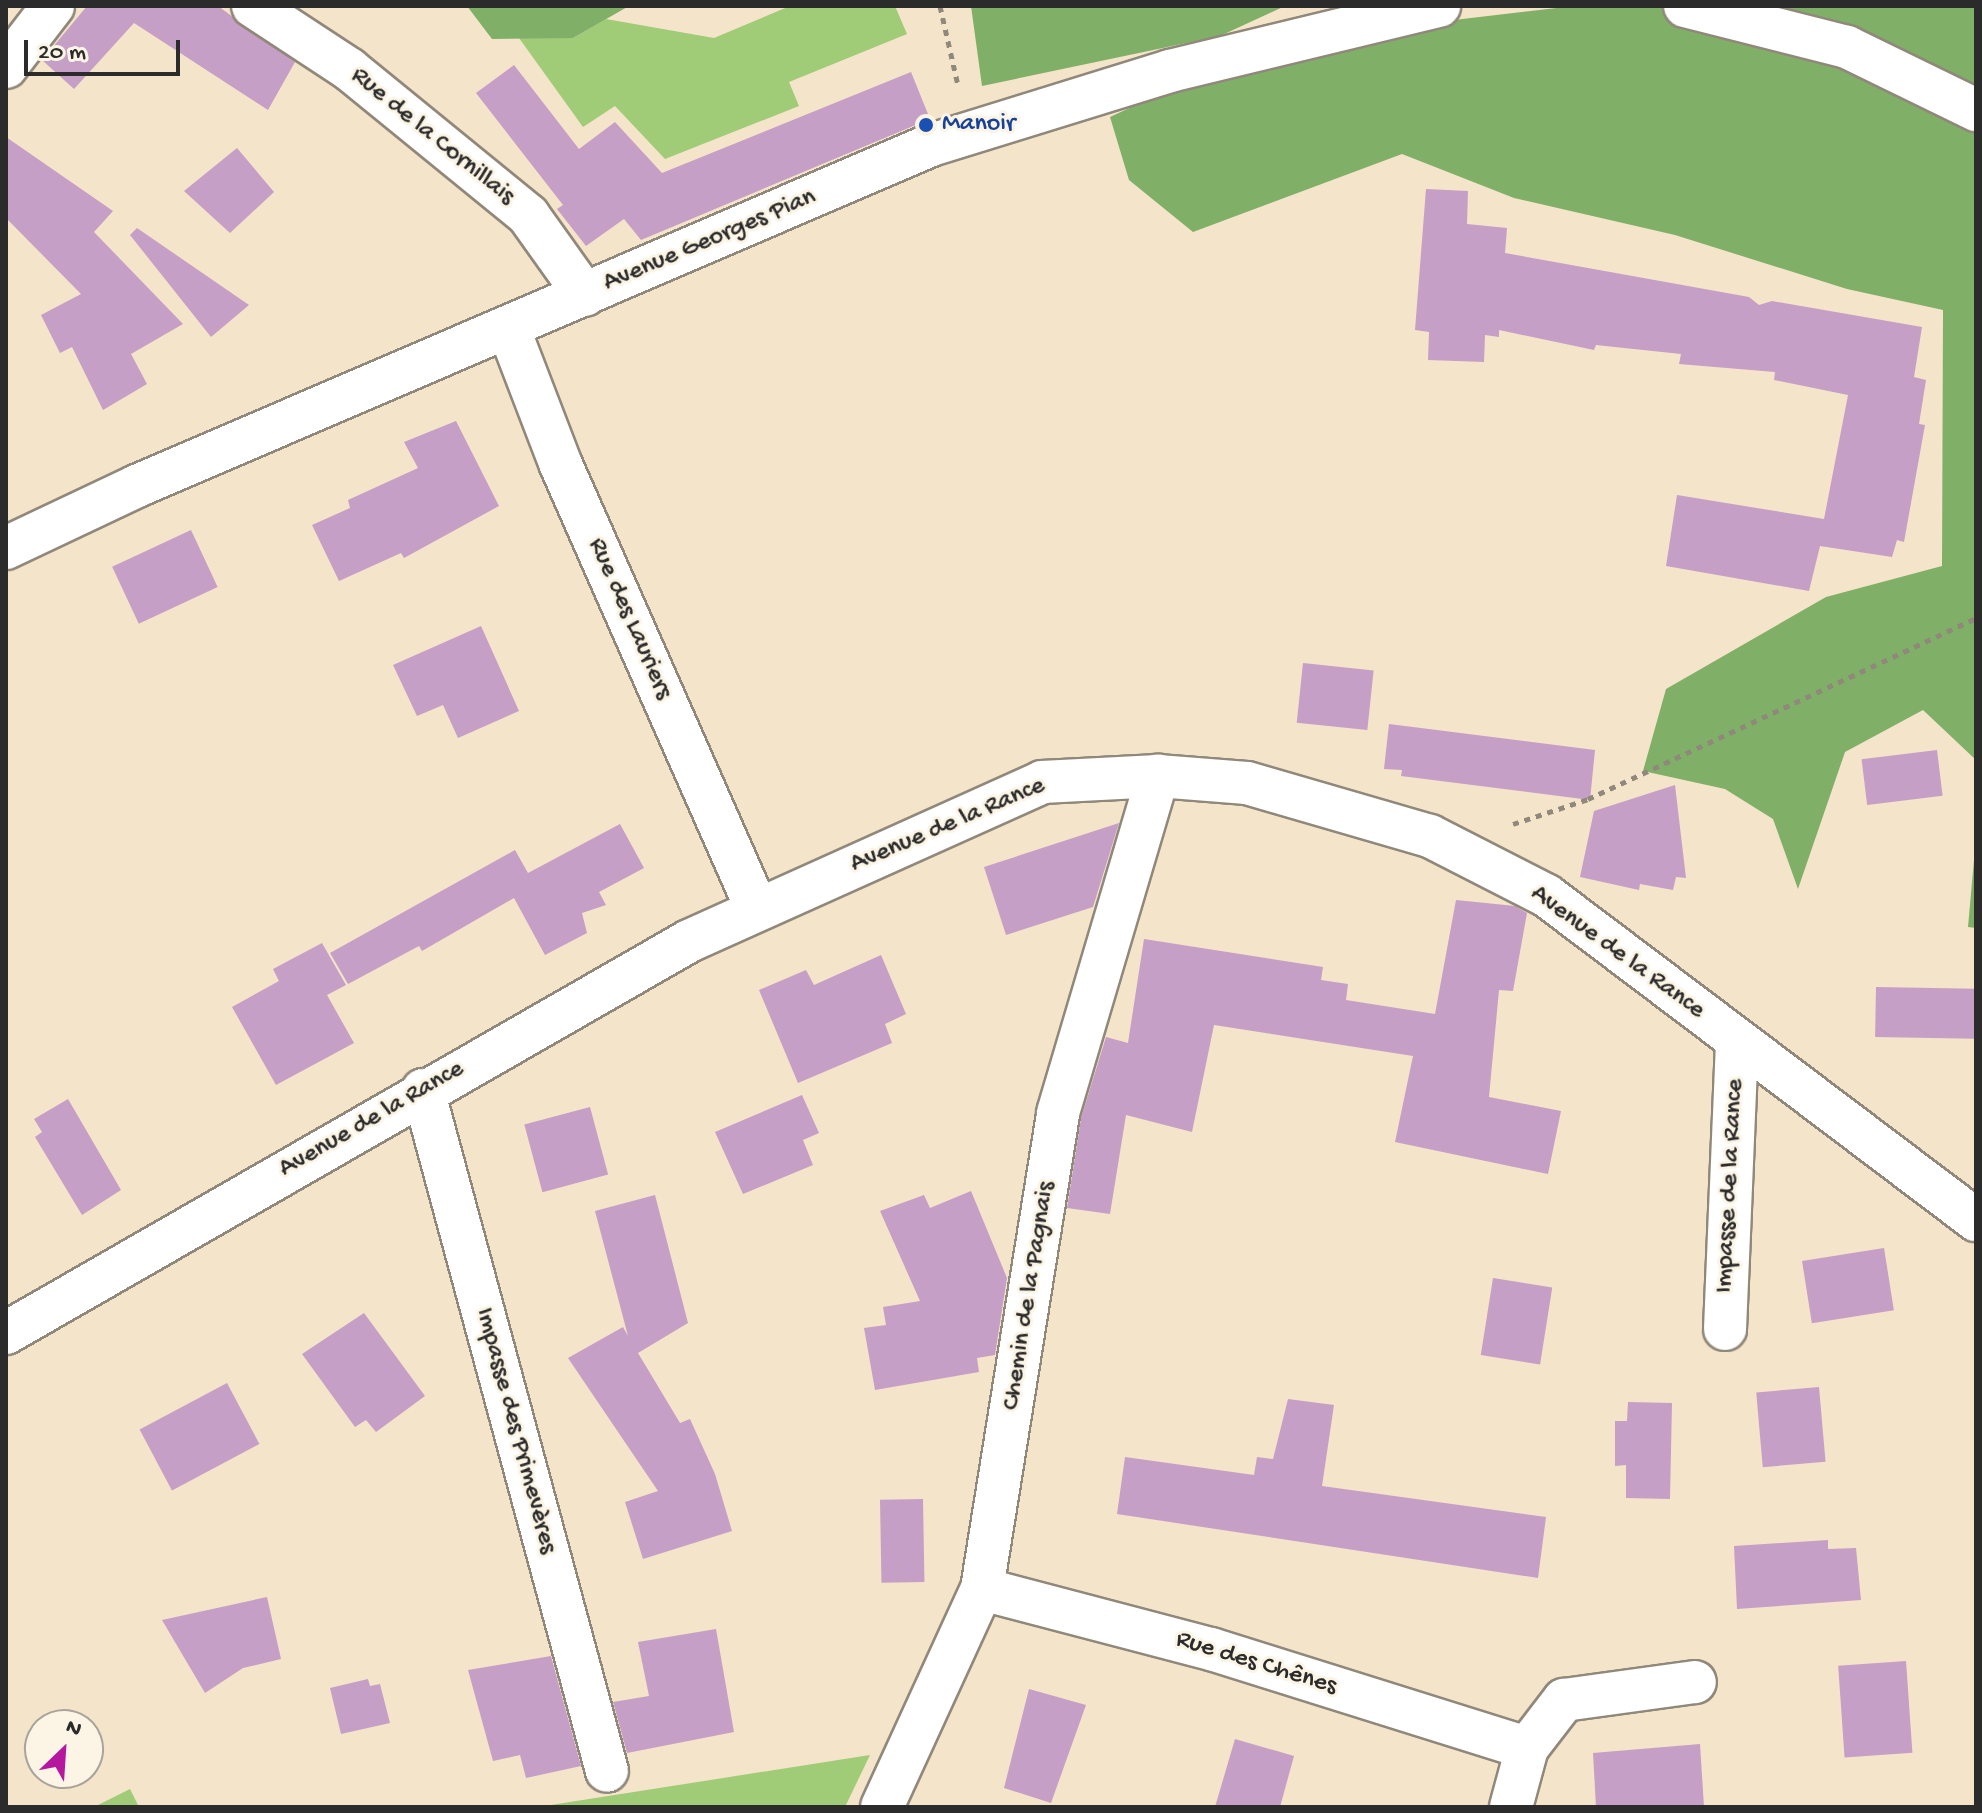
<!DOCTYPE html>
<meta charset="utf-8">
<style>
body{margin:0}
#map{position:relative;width:1982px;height:1813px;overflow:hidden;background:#f4e4c9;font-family:"Gochi Hand",sans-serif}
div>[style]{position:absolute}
.green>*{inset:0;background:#a0cb77}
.forest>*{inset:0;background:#80af68}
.building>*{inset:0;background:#c59fc6;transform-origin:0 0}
.path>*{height:5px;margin-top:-2.5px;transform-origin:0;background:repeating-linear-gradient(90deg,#90887a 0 6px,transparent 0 12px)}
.roads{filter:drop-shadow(2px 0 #90887a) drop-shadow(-2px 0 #90887a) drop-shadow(0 2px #90887a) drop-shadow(0 -2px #90887a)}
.street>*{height:42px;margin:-21px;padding:0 21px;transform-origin:21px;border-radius:21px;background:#fff}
.dots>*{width:22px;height:22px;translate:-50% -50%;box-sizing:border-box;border:4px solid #fcf5e5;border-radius:50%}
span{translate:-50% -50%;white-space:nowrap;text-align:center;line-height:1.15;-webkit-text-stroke:6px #fcf5e5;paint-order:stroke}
.transit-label{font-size:26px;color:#164399}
.left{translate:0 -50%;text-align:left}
.street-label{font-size:26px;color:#2b2b2b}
.frame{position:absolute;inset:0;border:8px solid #2b2b2b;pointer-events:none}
.north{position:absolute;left:24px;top:1709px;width:80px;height:80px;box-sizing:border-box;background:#fcf5e5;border:2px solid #a8a49b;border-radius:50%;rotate:25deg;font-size:22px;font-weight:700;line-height:32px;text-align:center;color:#2b2b2b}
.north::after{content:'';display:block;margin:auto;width:28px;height:36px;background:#b5179e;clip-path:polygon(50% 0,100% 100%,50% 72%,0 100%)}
.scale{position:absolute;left:24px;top:40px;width:156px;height:36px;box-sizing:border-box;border:4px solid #2b2b2b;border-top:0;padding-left:10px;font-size:24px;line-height:28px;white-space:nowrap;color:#2b2b2b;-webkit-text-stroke:6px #fcf5e5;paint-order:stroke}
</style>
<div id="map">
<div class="green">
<div style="clip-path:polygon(790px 6px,895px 6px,907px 34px,789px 82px,799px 106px,665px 159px,615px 106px,583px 127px,519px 38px,573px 38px,606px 19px,714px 38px)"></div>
<div style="clip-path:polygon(870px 1755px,845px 1807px,538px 1807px)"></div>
<div style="clip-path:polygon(130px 1789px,139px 1807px,94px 1807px)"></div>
</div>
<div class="forest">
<div style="clip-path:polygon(467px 6px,629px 6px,573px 38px,492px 39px)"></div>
<div style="clip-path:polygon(971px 6px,1285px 6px,1220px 36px,982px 86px)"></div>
<div style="clip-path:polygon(1574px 6px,1976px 6px,1976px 760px,1923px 710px,1845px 752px,1798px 889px,1773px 819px,1725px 789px,1643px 771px,1666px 689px,1826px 597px,1942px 566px,1943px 310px,1847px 289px,1675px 235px,1514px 198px,1402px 154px,1193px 232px,1129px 180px,1110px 117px,1181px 84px,1437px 22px)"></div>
<div style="clip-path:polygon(1976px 838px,1976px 928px,1968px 927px)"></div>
</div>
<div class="building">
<div style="clip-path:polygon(87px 6px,218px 6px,295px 62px,268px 110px,134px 23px,74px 89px,42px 60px)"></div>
<div style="clip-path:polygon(514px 65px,579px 149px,615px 122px,662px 173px,911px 72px,930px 119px,641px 240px,624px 219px,586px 246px,557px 209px,563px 205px,476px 93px)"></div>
<div style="clip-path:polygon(6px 137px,113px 211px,94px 232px,183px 324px,131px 354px,147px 384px,103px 410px,72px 347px,60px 353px,41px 315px,81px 294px,6px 218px)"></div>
<div style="clip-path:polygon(237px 148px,274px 192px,230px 233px,184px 191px)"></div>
<div style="clip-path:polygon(1426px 189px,1468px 191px,1467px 224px,1507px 228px,1505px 253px,1749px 297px,1759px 305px,1772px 301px,1922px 327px,1914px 377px,1926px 380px,1919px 424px,1925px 425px,1904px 542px,1897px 540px,1892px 557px,1820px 546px,1809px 591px,1666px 566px,1677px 495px,1824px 519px,1848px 395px,1774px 380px,1775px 372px,1679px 364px,1681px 354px,1596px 345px,1594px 350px,1499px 330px,1499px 337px,1485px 335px,1484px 362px,1428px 360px,1429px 332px,1415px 330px)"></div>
<div style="clip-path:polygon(137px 228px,249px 305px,211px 337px,130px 235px)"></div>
<div style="clip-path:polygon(456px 421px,499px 506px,404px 558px,401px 553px,339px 581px,312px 525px,350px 508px,348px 500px,418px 468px,404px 442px)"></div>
<div style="left:191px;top:530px;width:63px;height:87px;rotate:65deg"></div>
<div style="clip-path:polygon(481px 626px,519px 711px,458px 738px,443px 705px,417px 716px,393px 665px)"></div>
<div style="left:1303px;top:663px;width:71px;height:60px;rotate:6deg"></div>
<div style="clip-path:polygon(1389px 724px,1595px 750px,1590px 800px,1401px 776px,1402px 770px,1384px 769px)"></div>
<div style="left:1937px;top:750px;width:46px;height:76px;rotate:83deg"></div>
<div style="clip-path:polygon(1675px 785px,1686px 878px,1676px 877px,1673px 890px,1640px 884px,1639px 890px,1580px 877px,1594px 811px)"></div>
<div style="clip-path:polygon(1119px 823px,1093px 907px,1006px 935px,984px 867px)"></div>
<div style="clip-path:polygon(620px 824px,644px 868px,599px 892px,606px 905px,582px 913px,587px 933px,545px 955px,514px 898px,422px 951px,419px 946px,348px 984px,330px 953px,515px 850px,528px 873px)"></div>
<div style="clip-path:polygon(1456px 900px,1515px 906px,1527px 913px,1513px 991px,1499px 990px,1489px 1097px,1561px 1111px,1548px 1174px,1395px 1142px,1413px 1056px,1214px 1025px,1192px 1132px,1126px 1115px,1110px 1214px,1067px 1208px,1081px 1118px,1106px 1037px,1128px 1043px,1144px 939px,1323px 967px,1321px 980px,1348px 984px,1346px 1000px,1435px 1014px)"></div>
<div style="clip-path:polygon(322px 943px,346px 985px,327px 995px,354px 1043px,276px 1085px,232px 1007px,279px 981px,273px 969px)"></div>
<div style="clip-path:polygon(881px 955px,906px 1014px,885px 1024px,892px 1043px,798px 1083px,759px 990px,806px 970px,814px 985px)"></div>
<div style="left:1876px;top:987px;width:100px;height:50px;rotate:1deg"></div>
<div style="clip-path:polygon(802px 1095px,819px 1133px,803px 1140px,813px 1165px,743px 1194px,715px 1132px)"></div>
<div style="clip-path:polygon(68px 1099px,121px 1190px,82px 1215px,35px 1137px,42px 1132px,34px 1119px)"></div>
<div style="left:590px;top:1107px;width:70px;height:68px;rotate:75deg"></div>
<div style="clip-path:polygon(971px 1191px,1007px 1278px,995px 1355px,977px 1358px,979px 1372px,875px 1390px,864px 1328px,886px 1325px,883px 1307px,920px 1301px,880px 1211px,924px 1195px,930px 1208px)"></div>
<div style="clip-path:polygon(655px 1195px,688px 1323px,638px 1353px,680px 1423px,690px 1419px,715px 1474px,732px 1531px,643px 1559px,625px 1502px,658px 1491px,568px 1358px,623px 1327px,628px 1336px,595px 1211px)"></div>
<div style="left:1884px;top:1248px;width:63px;height:83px;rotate:81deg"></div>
<div style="left:1493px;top:1278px;width:60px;height:78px;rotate:9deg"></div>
<div style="clip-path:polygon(364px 1313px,425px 1396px,376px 1432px,366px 1420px,355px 1427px,302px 1354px)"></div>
<div style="left:227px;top:1383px;width:69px;height:99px;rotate:62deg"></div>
<div style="left:1819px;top:1387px;width:75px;height:63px;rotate:85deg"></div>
<div style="clip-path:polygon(1288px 1399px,1334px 1405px,1322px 1486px,1546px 1517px,1538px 1578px,1117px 1514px,1125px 1457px,1254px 1475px,1257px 1457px,1273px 1459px)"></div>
<div style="clip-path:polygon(1628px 1402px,1672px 1403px,1670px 1499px,1626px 1498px,1626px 1465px,1615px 1466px,1615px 1421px,1627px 1421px)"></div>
<div style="left:923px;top:1499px;width:83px;height:43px;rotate:89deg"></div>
<div style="clip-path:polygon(1828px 1540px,1828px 1549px,1856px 1548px,1861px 1600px,1737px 1609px,1734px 1546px)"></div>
<div style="clip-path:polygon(267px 1597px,281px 1659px,243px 1668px,205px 1693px,162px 1620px)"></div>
<div style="clip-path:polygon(716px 1629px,734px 1732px,627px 1753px,613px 1702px,649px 1696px,638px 1642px)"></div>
<div style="clip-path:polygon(551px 1656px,581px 1766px,526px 1778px,520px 1755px,493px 1761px,468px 1670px)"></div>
<div style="left:1906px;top:1661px;width:92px;height:68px;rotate:86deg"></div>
<div style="clip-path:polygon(368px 1679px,370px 1686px,380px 1684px,390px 1723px,341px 1734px,330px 1688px)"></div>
<div style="clip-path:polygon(1029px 1689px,1086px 1705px,1051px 1803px,1004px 1788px)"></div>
<div style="clip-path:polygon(1235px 1739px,1294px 1756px,1280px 1807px,1215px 1807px)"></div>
<div style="clip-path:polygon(1700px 1744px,1704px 1807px,1596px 1807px,1593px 1753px)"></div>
</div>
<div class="path">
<div style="left:940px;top:6px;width:81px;rotate:77.2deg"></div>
<div style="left:1513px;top:824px;width:79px;rotate:-18.4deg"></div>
<div style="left:1588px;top:799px;width:428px;rotate:-25deg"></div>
</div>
<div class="roads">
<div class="street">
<div style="left:253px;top:6px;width:115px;rotate:33.3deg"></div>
<div style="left:349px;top:69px;width:231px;rotate:39.2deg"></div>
<div style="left:528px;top:215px;width:98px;rotate:54.5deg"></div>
<div style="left:1685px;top:6px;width:167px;rotate:14.2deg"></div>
<div style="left:1847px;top:47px;width:144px;rotate:26deg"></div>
<div style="left:6px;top:67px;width:77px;rotate:-52.4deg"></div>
<div style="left:508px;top:327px;width:148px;rotate:69deg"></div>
<div style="left:561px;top:465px;width:484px;rotate:66.2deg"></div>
<div style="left:6px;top:548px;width:145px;rotate:-25.3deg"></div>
<div style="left:137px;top:486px;width:864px;rotate:-23.24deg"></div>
<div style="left:931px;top:145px;width:250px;rotate:-17.2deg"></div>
<div style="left:1170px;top:71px;width:277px;rotate:-13.6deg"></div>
<div style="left:423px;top:1090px;width:705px;rotate:74.88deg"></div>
<div style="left:1725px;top:1329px;width:286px;rotate:-87.6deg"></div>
<div style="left:6px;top:1333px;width:787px;rotate:-29.85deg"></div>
<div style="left:689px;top:941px;width:387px;rotate:-24.2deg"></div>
<div style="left:1042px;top:782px;width:116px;rotate:-3deg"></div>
<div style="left:1158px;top:776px;width:89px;rotate:4.5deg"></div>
<div style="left:1247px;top:783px;width:191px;rotate:16.2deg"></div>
<div style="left:1430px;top:836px;width:131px;rotate:27.1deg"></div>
<div style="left:1547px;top:896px;width:538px;rotate:37.06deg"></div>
<div style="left:982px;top:1589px;width:237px;rotate:14.7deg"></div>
<div style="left:1211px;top:1649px;width:331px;rotate:17.4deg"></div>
<div style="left:1527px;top:1748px;width:61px;rotate:-52.4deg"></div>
<div style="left:1564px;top:1700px;width:132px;rotate:-7.8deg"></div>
<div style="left:882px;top:1807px;width:240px;rotate:-65.4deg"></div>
<div style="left:982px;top:1589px;width:482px;rotate:-80.9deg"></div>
<div style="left:1058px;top:1113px;width:352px;rotate:-73.5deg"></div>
<div style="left:1511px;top:1807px;width:61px;rotate:-74.8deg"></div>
</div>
</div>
<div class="dots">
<div style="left:926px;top:125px;background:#1a4fb4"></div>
</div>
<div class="transit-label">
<span class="left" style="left:942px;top:125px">Manoir</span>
</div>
<div class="street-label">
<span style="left:432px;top:137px;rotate:39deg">Rue de la Cornillais</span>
<span style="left:710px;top:241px;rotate:-23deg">Avenue Georges Pian</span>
<span style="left:629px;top:619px;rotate:66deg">Rue des Lauriers</span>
<span style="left:948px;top:826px;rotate:-23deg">Avenue de la Rance</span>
<span style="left:1617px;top:953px;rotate:36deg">Avenue de la Rance</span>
<span style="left:372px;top:1120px;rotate:-30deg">Avenue de la Rance</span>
<span style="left:1731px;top:1186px;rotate:-87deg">Impasse de la Rance</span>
<span style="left:1030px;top:1296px;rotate:-81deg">Chemin de la Pagnais</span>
<span style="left:515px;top:1431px;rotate:75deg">Impasse des Primevères</span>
<span style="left:1256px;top:1664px;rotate:17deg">Rue des Chênes</span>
</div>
<div class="frame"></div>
<div class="north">N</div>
<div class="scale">20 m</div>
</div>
